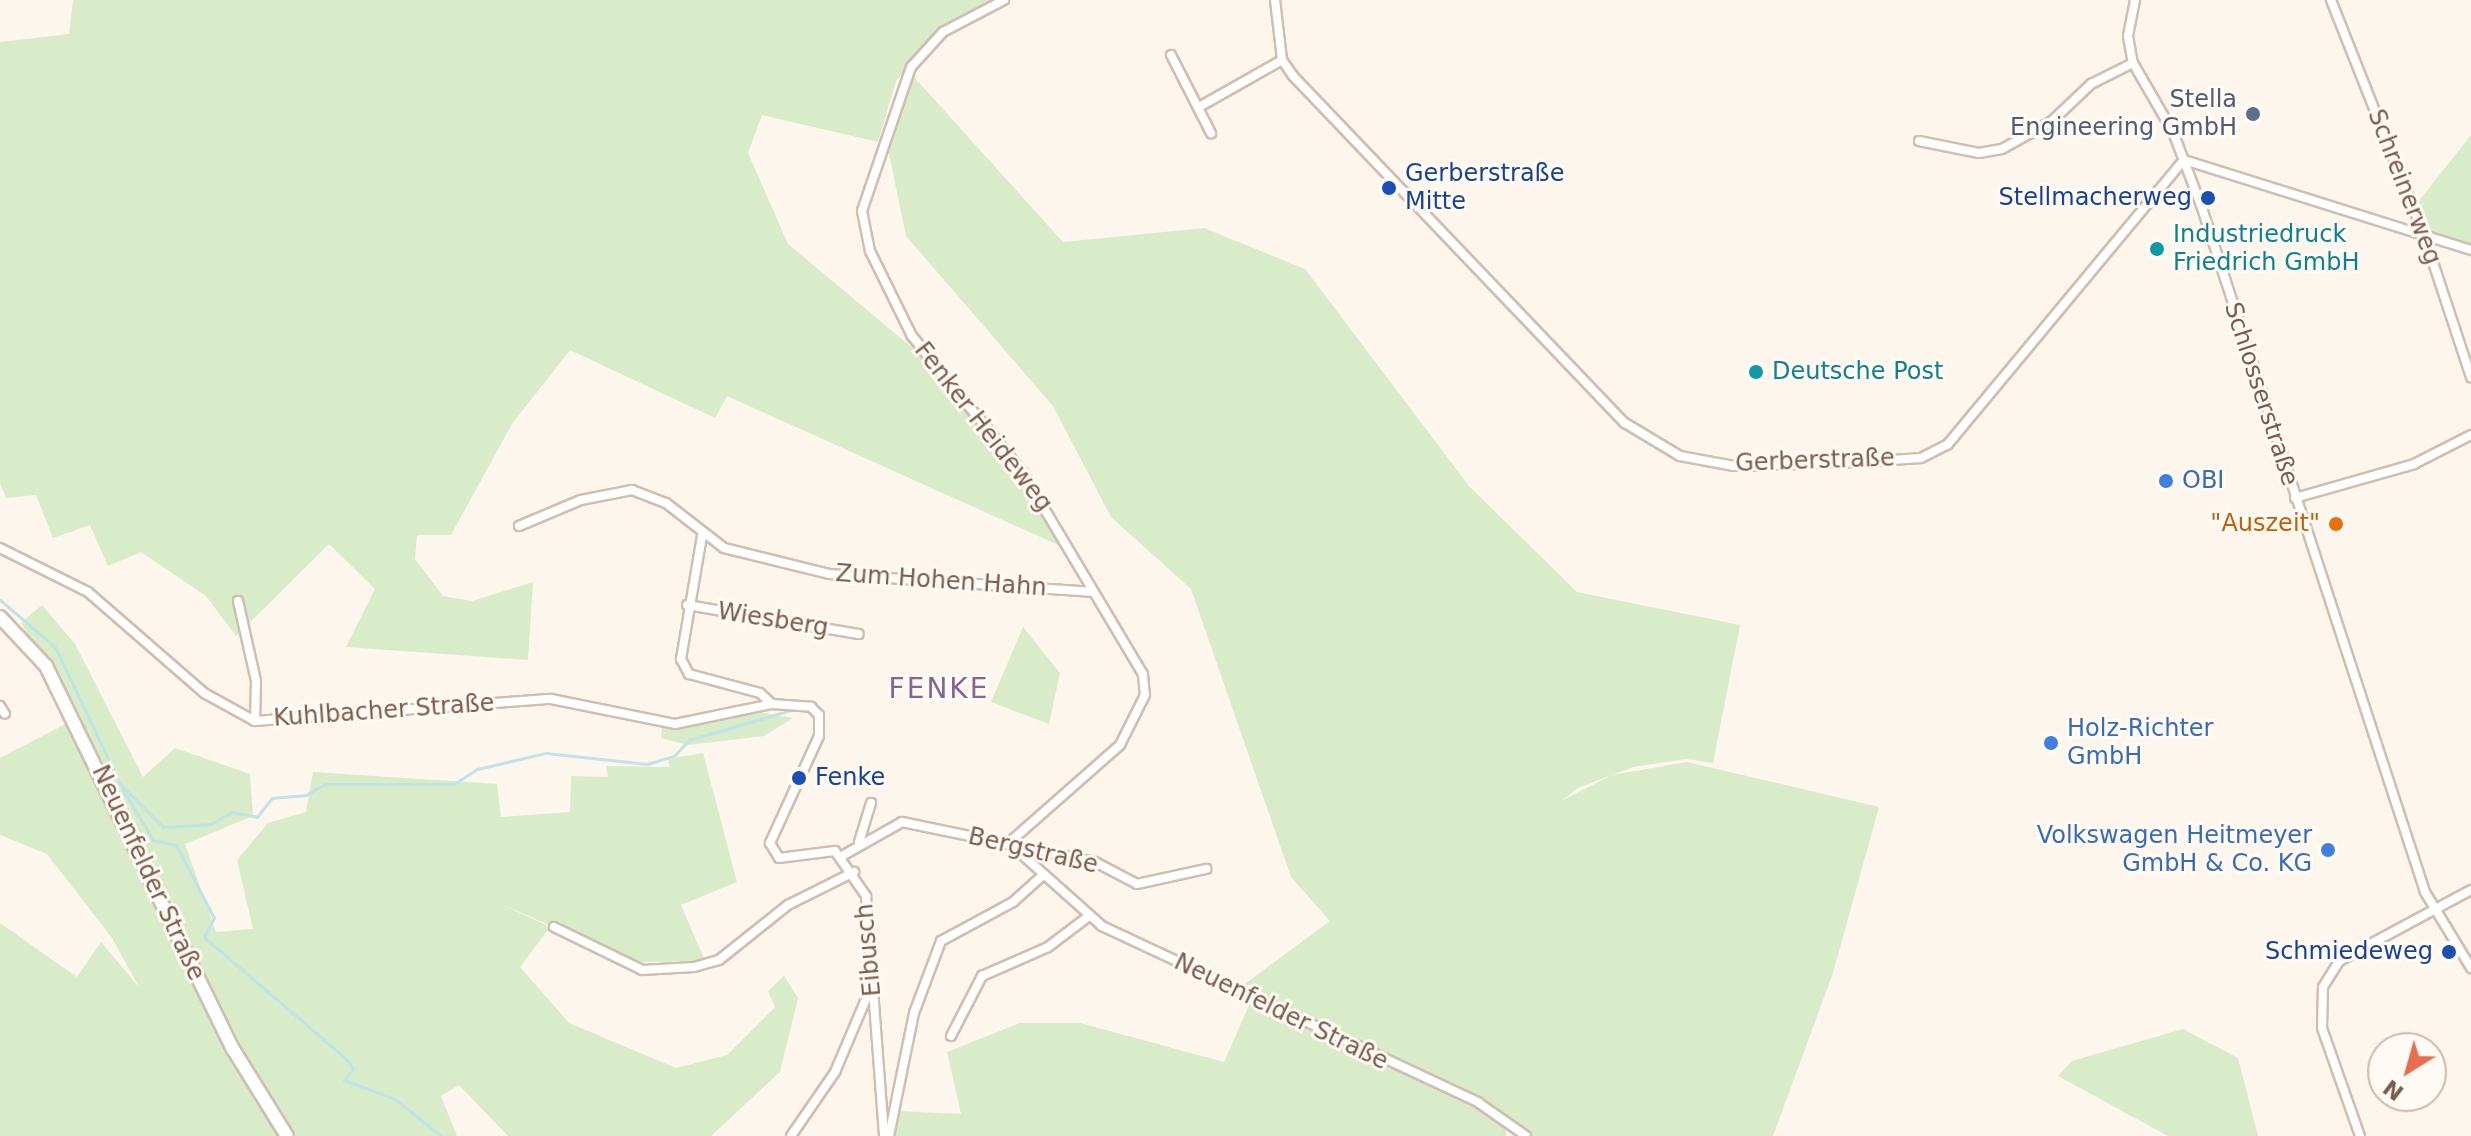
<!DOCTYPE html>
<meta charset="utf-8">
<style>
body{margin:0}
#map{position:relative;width:2471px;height:1136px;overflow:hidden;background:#fdf6ec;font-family:"DejaVu Sans",sans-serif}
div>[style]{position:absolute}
.green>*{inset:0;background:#d8ecc9}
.stream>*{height:3px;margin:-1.5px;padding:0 1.5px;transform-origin:1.5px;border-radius:1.5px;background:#bfe3e8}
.roads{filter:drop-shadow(2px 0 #d1beb0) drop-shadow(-2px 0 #d1beb0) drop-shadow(0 2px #d1beb0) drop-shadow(0 -2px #d1beb0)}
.minor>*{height:8px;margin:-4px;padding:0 4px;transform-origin:4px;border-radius:4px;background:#fff}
.secondary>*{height:12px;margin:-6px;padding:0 6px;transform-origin:6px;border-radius:6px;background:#fff}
.dots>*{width:22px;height:22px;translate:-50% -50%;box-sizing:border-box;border:4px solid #fffaf3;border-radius:50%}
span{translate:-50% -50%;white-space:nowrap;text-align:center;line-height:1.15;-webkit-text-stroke:6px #fffaf3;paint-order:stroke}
.service-label{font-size:24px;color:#4e5e75}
.right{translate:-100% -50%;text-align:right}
.transit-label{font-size:24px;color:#164399}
.left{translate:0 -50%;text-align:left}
.street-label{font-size:24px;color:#7a5c4d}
.culture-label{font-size:24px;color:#0d838f}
.shop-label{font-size:24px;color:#366cbe}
.food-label{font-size:24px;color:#c56008}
.quarter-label{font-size:28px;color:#846695;letter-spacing:2px}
.north{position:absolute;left:2367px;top:1032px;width:80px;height:80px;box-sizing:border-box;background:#fffaf3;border:2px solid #cabbb1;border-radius:50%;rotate:217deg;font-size:22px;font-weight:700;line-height:32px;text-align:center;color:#7a5c4d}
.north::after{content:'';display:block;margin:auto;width:28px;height:36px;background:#e76f51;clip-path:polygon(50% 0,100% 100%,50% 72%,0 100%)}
</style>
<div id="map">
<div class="green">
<div style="clip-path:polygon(73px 0,1001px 0,941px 29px,910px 64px,896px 81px,878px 142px,762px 115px,748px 153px,788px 244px,928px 361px,1009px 458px,1067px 549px,727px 396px,715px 418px,570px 350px,512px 424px,451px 535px,417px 535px,415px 559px,443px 596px,472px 601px,533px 582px,528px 660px,346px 647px,375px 589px,329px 544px,236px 636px,206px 596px,141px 552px,108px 566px,90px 525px,53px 538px,36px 495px,6px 498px,0 483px,0 42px,69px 34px)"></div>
<div style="clip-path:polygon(914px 77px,1063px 242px,1204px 228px,1305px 269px,1469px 486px,1577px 592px,1740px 625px,1713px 763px,1686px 759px,1633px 767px,1578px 788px,1561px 801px,1612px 775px,1687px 762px,1879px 807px,1833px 973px,1773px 1136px,1532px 1136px,1497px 1109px,1283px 1013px,1242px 986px,1330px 921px,1291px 877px,1191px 589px,1111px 517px,1053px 406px,906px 236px,888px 149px)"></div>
<div style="clip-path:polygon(2471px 135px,2471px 246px,2431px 233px,2418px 202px)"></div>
<div style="clip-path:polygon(42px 605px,75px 644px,143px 777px,175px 748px,250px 774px,253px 816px,185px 844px,216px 932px,253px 929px,237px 860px,268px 823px,306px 812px,313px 772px,497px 784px,501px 817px,570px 812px,571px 776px,608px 777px,606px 766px,670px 767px,668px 759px,703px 753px,737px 882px,681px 905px,705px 961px,632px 962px,495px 901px,550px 927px,520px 967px,569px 1023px,676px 1068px,727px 1055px,775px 1007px,768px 991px,784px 976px,798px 998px,780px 1072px,711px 1136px,508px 1136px,459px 1085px,441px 1096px,457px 1136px,0 1136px,0 923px,77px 977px,101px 942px,139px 987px,112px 938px,47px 854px,0 835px,0 758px,79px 717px,21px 623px)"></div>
<div style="clip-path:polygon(1023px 627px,1060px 673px,1049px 724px,991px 702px)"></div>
<div style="clip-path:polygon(748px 710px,793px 718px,764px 736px,688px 745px,661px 738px,662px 728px)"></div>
<div style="clip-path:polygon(1250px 1003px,1457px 1096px,1506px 1126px,1506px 1136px,893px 1136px,898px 1111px,961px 1114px,947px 1052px,1020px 1023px,1080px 1023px,1224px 1062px)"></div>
<div style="clip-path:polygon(2183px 1029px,2238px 1058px,2258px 1136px,2168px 1136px,2058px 1076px,2072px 1061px)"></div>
</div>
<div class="stream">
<div style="left:0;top:600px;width:72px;rotate:40.5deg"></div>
<div style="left:55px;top:647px;width:152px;rotate:64.6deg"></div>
<div style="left:120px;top:784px;width:61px;rotate:45deg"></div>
<div style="left:163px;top:827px;width:48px;rotate:-3.6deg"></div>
<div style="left:211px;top:824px;width:24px;rotate:-30deg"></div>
<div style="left:232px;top:812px;width:25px;rotate:11deg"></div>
<div style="left:257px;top:817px;width:24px;rotate:-52deg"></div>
<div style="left:272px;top:798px;width:34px;rotate:-5deg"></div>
<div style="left:306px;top:795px;width:22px;rotate:-30deg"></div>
<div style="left:325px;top:784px;width:129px"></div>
<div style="left:454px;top:784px;width:27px;rotate:-33deg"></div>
<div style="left:477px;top:769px;width:71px;rotate:-13.1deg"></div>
<div style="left:546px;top:753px;width:102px;rotate:6.2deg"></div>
<div style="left:647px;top:764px;width:28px;rotate:-17deg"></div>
<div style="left:674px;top:756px;width:22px;rotate:-47deg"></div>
<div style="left:689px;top:740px;width:106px;rotate:-16.4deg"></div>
<div style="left:123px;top:790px;width:58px;rotate:59deg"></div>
<div style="left:153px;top:840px;width:24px;rotate:12deg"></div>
<div style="left:176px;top:845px;width:82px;rotate:62.5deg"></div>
<div style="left:214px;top:918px;width:21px;rotate:118deg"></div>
<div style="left:204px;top:937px;width:186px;rotate:40.6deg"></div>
<div style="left:345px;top:1058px;width:13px;rotate:51deg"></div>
<div style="left:353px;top:1068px;width:15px;rotate:127deg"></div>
<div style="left:344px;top:1080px;width:54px;rotate:20.4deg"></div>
<div style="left:395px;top:1099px;width:59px;rotate:38.8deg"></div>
</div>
<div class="roads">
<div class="minor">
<div style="left:1004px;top:0;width:69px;rotate:152.3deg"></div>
<div style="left:943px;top:32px;width:47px;rotate:132.4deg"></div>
<div style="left:911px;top:67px;width:152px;rotate:108.8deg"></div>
<div style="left:862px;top:211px;width:41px;rotate:78.7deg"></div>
<div style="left:870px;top:251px;width:95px;rotate:63.7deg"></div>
<div style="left:912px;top:336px;width:176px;rotate:51deg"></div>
<div style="left:1023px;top:473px;width:234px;rotate:59.2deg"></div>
<div style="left:1143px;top:674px;width:21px;rotate:85deg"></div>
<div style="left:1145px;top:695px;width:56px;rotate:116.6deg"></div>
<div style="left:1120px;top:745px;width:148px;rotate:138.6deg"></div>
<div style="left:1275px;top:0;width:60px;rotate:83.3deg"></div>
<div style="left:1282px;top:60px;width:19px;rotate:55deg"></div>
<div style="left:1293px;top:76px;width:480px;rotate:46.3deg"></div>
<div style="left:1625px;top:423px;width:64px;rotate:31deg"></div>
<div style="left:1680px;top:456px;width:55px;rotate:10.5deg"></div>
<div style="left:1734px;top:466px;width:130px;rotate:-1.8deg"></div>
<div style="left:1864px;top:462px;width:57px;rotate:-4deg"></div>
<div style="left:1921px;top:458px;width:30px;rotate:-27deg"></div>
<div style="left:1948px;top:444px;width:369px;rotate:-50.3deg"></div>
<div style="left:2184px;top:160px;width:301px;rotate:17.4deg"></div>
<div style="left:2135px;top:0;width:37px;rotate:101deg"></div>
<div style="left:2128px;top:36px;width:27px;rotate:80deg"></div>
<div style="left:2133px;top:63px;width:80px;rotate:59.9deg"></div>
<div style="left:2173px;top:132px;width:81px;rotate:69.1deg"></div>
<div style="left:2202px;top:208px;width:719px;rotate:71.94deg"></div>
<div style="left:2425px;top:892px;width:89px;rotate:58.8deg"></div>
<div style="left:2331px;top:0;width:253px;rotate:68.4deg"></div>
<div style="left:2424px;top:235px;width:150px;rotate:71.7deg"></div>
<div style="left:1171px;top:55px;width:88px;rotate:62.9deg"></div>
<div style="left:1199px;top:107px;width:95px;rotate:-29.5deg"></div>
<div style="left:1919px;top:141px;width:61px;rotate:11.3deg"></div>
<div style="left:1979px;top:153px;width:23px;rotate:-10deg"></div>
<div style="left:2002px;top:149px;width:57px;rotate:-29.2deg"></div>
<div style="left:2052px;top:121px;width:54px;rotate:-43.5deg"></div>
<div style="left:2091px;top:84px;width:47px;rotate:-26.6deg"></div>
<div style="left:2295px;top:498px;width:124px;rotate:-15.9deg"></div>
<div style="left:2414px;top:464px;width:64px;rotate:-27deg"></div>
<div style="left:519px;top:526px;width:67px;rotate:-22.8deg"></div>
<div style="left:581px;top:500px;width:52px;rotate:-11.1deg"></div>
<div style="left:632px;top:490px;width:36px;rotate:21deg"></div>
<div style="left:666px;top:503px;width:73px;rotate:37.8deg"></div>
<div style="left:724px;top:548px;width:108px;rotate:13.9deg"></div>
<div style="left:829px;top:574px;width:262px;rotate:3.9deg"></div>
<div style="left:702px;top:536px;width:125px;rotate:99.7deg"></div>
<div style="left:681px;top:659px;width:17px;rotate:62deg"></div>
<div style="left:689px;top:674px;width:73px;rotate:15deg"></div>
<div style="left:760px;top:693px;width:16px;rotate:43deg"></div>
<div style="left:0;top:548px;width:98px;rotate:26.6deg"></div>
<div style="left:88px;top:592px;width:154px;rotate:41deg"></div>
<div style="left:204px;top:693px;width:58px;rotate:28.8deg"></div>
<div style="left:255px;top:721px;width:297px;rotate:-4.3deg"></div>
<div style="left:551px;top:699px;width:126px;rotate:11.4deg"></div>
<div style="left:675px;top:724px;width:99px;rotate:-11.7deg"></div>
<div style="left:772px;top:704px;width:39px;rotate:4deg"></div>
<div style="left:811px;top:707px;width:11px;rotate:45deg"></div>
<div style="left:819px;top:715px;width:21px;rotate:90deg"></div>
<div style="left:819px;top:736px;width:118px;rotate:114.6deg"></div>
<div style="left:770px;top:843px;width:17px;rotate:59deg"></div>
<div style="left:779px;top:858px;width:56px;rotate:-7.1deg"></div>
<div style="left:835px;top:851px;width:55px;rotate:55.4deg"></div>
<div style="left:866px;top:896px;width:241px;rotate:85.7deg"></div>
<div style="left:238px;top:601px;width:82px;rotate:77.3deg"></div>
<div style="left:256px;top:681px;width:40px;rotate:91.4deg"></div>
<div style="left:687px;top:605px;width:174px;rotate:9.6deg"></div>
<div style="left:0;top:706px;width:9px;rotate:58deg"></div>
<div style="left:859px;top:842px;width:41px;rotate:-72.9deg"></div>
<div style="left:1009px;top:843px;width:125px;rotate:41.7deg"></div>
<div style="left:1102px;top:926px;width:416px;rotate:25.1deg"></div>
<div style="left:1479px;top:1103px;width:57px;rotate:35.1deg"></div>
<div style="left:842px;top:856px;width:69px;rotate:-29.5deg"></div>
<div style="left:902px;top:822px;width:197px;rotate:11.7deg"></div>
<div style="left:1095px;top:862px;width:47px;rotate:27.6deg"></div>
<div style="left:1137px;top:884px;width:71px;rotate:-12.3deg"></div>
<div style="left:554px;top:927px;width:98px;rotate:26deg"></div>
<div style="left:642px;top:970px;width:52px;rotate:-3.3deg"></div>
<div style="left:694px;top:967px;width:26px;rotate:-16deg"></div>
<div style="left:719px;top:960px;width:88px;rotate:-38.6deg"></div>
<div style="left:788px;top:905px;width:74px;rotate:-26.6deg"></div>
<div style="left:951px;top:1036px;width:68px;rotate:-62.7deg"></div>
<div style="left:982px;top:976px;width:72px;rotate:-23.7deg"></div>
<div style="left:1048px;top:947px;width:51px;rotate:-37.1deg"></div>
<div style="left:791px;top:1136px;width:78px;rotate:-55.5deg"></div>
<div style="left:835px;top:1072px;width:95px;rotate:-67deg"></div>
<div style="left:889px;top:1136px;width:126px;rotate:-78.5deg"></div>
<div style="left:914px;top:1013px;width:77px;rotate:-69.4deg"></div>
<div style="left:941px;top:941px;width:82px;rotate:-28.4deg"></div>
<div style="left:1013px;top:902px;width:39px;rotate:-42deg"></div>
<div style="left:2360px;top:1136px;width:114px;rotate:-109.4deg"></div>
<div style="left:2322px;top:1028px;width:41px;rotate:-88.6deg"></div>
<div style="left:2323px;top:987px;width:31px;rotate:-58deg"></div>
<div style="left:2339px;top:961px;width:150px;rotate:-28.3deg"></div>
</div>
<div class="secondary">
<div style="left:0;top:617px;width:67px;rotate:46.8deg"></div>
<div style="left:46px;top:666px;width:426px;rotate:64deg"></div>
<div style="left:233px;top:1049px;width:102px;rotate:58.2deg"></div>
</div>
</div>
<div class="dots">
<div style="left:2253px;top:114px;background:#5c6f8a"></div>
<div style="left:1389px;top:188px;background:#1a4fb4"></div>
<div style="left:2208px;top:198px;background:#1a4fb4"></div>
<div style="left:2157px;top:249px;background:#0f9aa8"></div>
<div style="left:1756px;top:372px;background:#0f9aa8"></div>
<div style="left:2166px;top:481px;background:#3f7fe0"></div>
<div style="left:2336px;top:524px;background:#e8710a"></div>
<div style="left:2051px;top:743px;background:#3f7fe0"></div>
<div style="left:799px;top:778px;background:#1a4fb4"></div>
<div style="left:2328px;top:850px;background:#3f7fe0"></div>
<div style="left:2449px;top:952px;background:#1a4fb4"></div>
</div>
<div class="service-label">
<span class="right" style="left:2237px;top:114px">Stella<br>Engineering GmbH</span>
</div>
<div class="transit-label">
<span class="left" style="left:1405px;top:188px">Gerberstraße<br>Mitte</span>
<span class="right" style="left:2192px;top:198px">Stellmacherweg</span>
<span class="left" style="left:815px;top:778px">Fenke</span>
<span class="right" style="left:2433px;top:952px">Schmiedeweg</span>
</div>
<div class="street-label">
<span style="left:2404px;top:187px;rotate:69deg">Schreinerweg</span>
<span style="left:2261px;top:394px;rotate:72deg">Schlosserstraße</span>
<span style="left:983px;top:427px;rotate:52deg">Fenker Heideweg</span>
<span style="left:1815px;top:461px;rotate:-2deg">Gerberstraße</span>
<span style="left:941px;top:581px;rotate:4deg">Zum Hohen Hahn</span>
<span style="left:773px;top:620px;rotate:9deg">Wiesberg</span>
<span style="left:384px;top:711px;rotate:-4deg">Kuhlbacher Straße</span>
<span style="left:1033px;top:851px;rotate:13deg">Bergstraße</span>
<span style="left:148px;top:873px;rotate:65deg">Neuenfelder Straße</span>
<span style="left:869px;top:950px;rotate:-95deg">Eibusch</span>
<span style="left:1281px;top:1012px;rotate:26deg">Neuenfelder Straße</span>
</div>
<div class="culture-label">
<span class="left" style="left:2173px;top:249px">Industriedruck<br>Friedrich GmbH</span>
<span class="left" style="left:1772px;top:372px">Deutsche Post</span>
</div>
<div class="shop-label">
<span class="left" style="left:2182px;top:481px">OBI</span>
<span class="left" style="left:2067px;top:743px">Holz-Richter<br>GmbH</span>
<span class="right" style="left:2312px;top:850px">Volkswagen Heitmeyer<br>GmbH &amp; Co. KG</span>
</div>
<div class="food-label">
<span class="right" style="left:2320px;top:524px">"Auszeit"</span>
</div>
<div class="quarter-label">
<span style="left:939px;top:689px">FENKE</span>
</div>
<div class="north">N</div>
</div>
